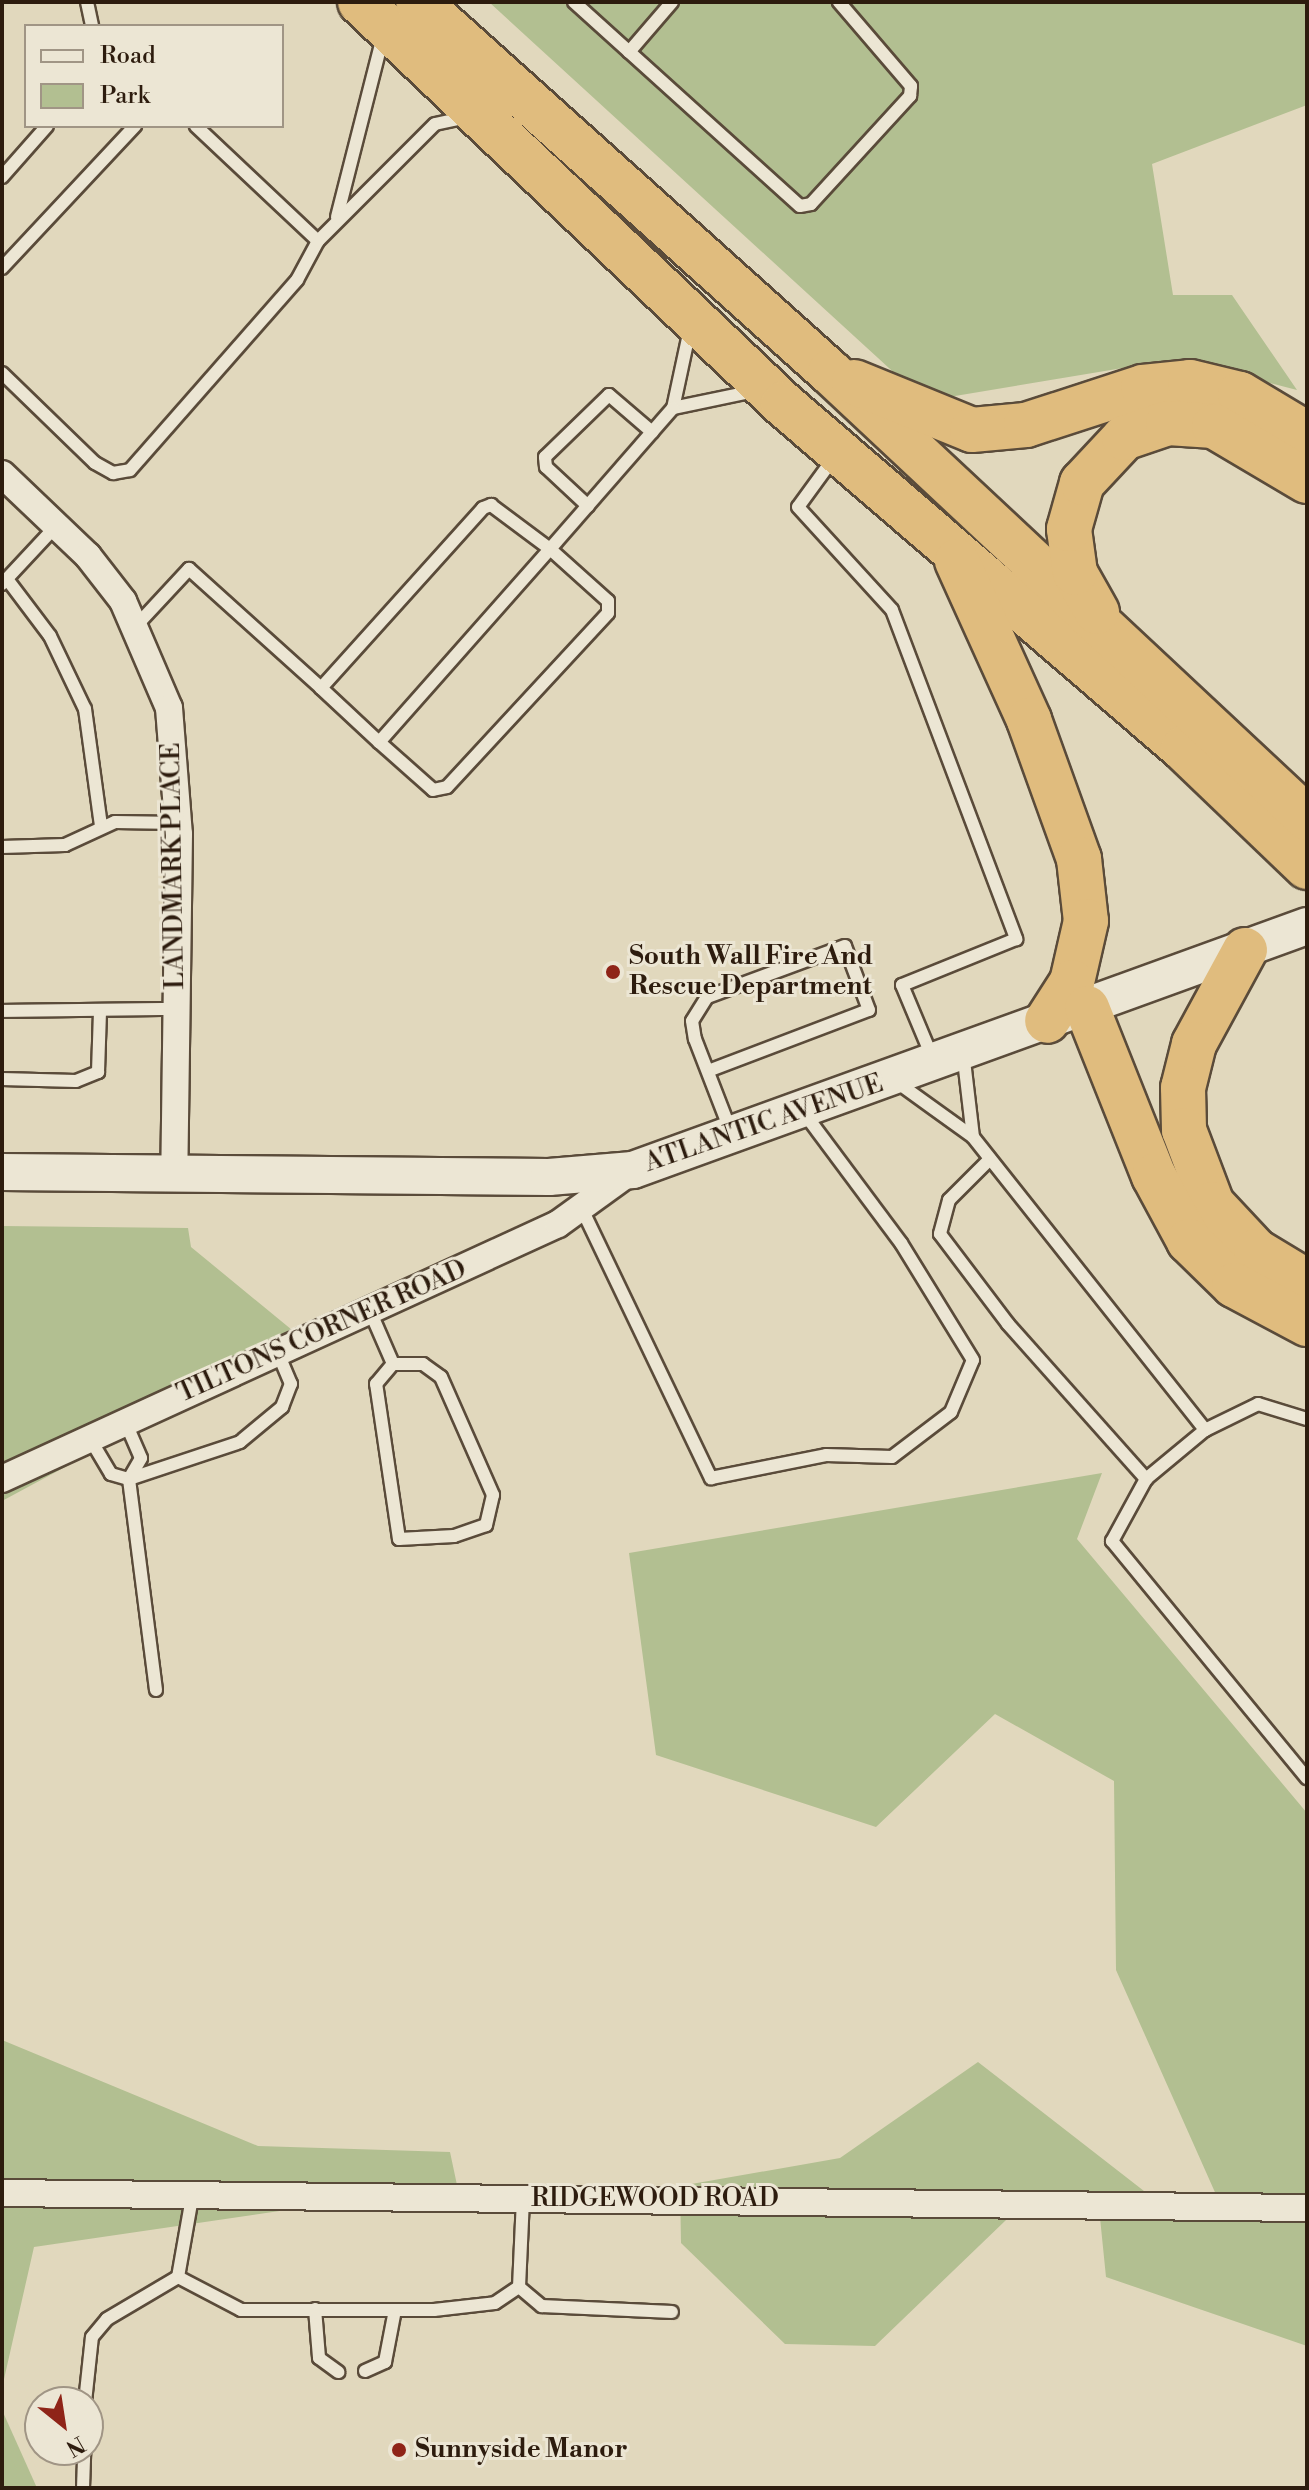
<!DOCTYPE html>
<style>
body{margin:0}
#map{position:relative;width:1309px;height:2490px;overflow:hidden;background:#e1d8bd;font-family:"Libre Bodoni",serif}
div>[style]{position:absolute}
.green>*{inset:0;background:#b2bf91}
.roads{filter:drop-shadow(2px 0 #5a4b3a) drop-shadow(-2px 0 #5a4b3a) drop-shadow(0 2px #5a4b3a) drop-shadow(0 -2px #5a4b3a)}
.lane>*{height:12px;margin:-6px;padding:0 6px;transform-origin:6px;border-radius:6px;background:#ece6d4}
.street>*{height:26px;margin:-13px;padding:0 13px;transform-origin:13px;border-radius:13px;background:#ece6d4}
.secondary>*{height:36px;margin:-18px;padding:0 18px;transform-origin:18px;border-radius:18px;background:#ece6d4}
.highway>*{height:44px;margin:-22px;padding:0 22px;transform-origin:22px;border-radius:22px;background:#e0bc7e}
.dots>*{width:22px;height:22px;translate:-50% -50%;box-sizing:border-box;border:4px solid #ece6d4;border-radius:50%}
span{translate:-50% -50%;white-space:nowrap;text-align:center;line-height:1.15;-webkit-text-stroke:6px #ece6d4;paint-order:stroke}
.street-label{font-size:26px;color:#2d1c0e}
.poi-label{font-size:26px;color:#2d1c0e;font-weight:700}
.left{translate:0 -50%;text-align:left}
.frame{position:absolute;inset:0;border:4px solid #2d1c0e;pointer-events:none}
.legend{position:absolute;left:24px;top:24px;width:260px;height:104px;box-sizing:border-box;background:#ece6d4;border:2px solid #a09585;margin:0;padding:10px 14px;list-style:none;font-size:24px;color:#2d1c0e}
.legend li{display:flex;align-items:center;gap:16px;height:40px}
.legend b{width:40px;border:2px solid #a09585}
.north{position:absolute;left:24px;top:2386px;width:80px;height:80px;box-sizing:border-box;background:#ece6d4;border:2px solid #a09585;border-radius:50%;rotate:150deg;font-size:22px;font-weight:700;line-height:32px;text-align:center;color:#2d1c0e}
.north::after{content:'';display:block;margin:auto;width:28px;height:36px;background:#8f2418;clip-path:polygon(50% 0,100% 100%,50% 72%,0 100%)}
</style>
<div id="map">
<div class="green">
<div style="clip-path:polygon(489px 2px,1307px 2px,1307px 105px,1152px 164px,1173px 295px,1232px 295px,1297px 390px,1177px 359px,925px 401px)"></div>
<div style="clip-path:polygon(2px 1226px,188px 1228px,191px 1247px,303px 1339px,2px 1501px)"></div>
<div style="clip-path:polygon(1102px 1473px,1077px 1539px,1307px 1813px,1307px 2346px,1106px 2277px,1098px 2198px,1031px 2196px,875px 2346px,785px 2344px,681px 2243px,680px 2186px,840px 2158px,978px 2062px,1153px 2198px,1218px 2199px,1116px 1970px,1114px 1781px,995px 1714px,876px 1827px,656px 1755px,629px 1553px)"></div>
<div style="clip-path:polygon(2px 2040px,258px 2146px,450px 2152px,457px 2185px,34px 2247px,2px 2388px)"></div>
<div style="clip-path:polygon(2px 2410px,37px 2488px,2px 2488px)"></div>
</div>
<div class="roads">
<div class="lane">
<div style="left:87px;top:2px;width:25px;rotate:78deg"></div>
<div style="left:574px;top:2px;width:304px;rotate:42.1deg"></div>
<div style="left:800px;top:206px;width:11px;rotate:-10deg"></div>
<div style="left:811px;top:204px;width:147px;rotate:-47.5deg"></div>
<div style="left:910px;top:96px;width:10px;rotate:-84deg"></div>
<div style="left:911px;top:86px;width:111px;rotate:-130.6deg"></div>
<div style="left:629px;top:52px;width:66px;rotate:-49.3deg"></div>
<div style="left:2px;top:177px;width:68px;rotate:-48.6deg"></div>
<div style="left:337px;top:217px;width:186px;rotate:-75.7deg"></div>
<div style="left:318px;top:241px;width:165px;rotate:-45deg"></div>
<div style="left:435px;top:124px;width:35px;rotate:-12deg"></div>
<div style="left:2px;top:268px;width:195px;rotate:-46.9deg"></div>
<div style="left:690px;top:329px;width:81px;rotate:102.1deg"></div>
<div style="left:673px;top:408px;width:84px;rotate:-11.7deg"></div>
<div style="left:2px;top:373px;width:129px;rotate:44.1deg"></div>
<div style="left:95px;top:463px;width:21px;rotate:29deg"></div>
<div style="left:113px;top:473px;width:17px;rotate:-10deg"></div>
<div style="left:130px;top:470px;width:253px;rotate:-48.7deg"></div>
<div style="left:297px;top:280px;width:44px;rotate:-61.7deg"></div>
<div style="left:318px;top:241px;width:168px;rotate:-136.7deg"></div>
<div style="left:833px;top:459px;width:59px;rotate:126.1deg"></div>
<div style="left:798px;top:507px;width:139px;rotate:47.6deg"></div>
<div style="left:892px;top:610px;width:352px;rotate:69.3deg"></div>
<div style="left:1016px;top:939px;width:123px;rotate:158deg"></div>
<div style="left:902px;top:985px;width:80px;rotate:67.3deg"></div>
<div style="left:588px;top:506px;width:57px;rotate:-137.1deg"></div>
<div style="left:546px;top:467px;width:10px;rotate:-96deg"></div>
<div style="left:545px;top:457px;width:89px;rotate:-44.1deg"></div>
<div style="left:609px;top:395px;width:57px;rotate:40.7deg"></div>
<div style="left:7px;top:579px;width:71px;rotate:53deg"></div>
<div style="left:50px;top:636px;width:81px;rotate:64.4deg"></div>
<div style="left:85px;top:709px;width:118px;rotate:82.2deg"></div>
<div style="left:2px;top:584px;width:81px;rotate:-47deg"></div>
<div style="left:136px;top:626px;width:78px;rotate:-47.1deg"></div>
<div style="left:189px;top:569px;width:178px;rotate:42deg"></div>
<div style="left:321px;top:688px;width:242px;rotate:-48deg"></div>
<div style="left:483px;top:508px;width:9px;rotate:-21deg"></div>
<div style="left:491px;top:505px;width:74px;rotate:36.7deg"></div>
<div style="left:550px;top:549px;width:187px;rotate:-48.9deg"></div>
<div style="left:321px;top:688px;width:79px;rotate:43deg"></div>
<div style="left:379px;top:742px;width:72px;rotate:41.6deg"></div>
<div style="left:433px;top:790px;width:14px;rotate:-12deg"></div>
<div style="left:447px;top:787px;width:237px;rotate:-47.2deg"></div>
<div style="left:608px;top:613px;width:12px;rotate:-90deg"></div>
<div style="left:608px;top:601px;width:78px;rotate:-138.1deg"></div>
<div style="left:550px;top:549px;width:258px;rotate:131.5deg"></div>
<div style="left:2px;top:847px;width:63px;rotate:-1.8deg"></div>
<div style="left:65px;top:845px;width:55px;rotate:-24.7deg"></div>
<div style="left:115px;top:822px;width:64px;rotate:0.9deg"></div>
<div style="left:2px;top:1011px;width:174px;rotate:-0.7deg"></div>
<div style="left:708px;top:1071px;width:172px;rotate:-20.8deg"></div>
<div style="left:869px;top:1010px;width:68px;rotate:-110.6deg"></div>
<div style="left:845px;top:946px;width:147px;rotate:159.7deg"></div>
<div style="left:707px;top:997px;width:28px;rotate:122deg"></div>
<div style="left:692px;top:1021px;width:18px;rotate:81deg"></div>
<div style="left:695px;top:1039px;width:100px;rotate:68.8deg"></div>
<div style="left:2px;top:1079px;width:74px;rotate:1.5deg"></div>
<div style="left:76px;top:1081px;width:24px;rotate:-22deg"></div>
<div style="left:98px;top:1072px;width:60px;rotate:-88.1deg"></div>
<div style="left:894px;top:1080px;width:97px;rotate:35.8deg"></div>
<div style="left:973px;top:1137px;width:86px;rotate:-96.7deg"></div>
<div style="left:973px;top:1137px;width:374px;rotate:51.6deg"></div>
<div style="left:1205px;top:1430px;width:77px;rotate:140.3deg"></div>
<div style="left:1146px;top:1479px;width:71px;rotate:118.7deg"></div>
<div style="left:1112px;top:1541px;width:307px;rotate:50.6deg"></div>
<div style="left:990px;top:1159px;width:58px;rotate:135deg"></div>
<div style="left:949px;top:1200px;width:35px;rotate:105deg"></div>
<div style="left:940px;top:1234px;width:113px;rotate:52.9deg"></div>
<div style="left:1008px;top:1324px;width:208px;rotate:48.3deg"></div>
<div style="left:581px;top:1207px;width:301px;rotate:64.4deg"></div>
<div style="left:711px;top:1478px;width:117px;rotate:-11.3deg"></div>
<div style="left:826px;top:1455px;width:66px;rotate:1.7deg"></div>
<div style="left:892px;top:1457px;width:74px;rotate:-37.3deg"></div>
<div style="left:951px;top:1412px;width:56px;rotate:-67.1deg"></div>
<div style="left:973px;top:1360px;width:137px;rotate:-121.6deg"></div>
<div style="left:901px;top:1243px;width:161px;rotate:-126.7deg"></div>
<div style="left:370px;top:1311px;width:58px;rotate:66.5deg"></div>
<div style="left:393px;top:1364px;width:30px"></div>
<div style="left:423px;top:1364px;width:22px;rotate:36deg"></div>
<div style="left:441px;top:1377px;width:129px;rotate:66.2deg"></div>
<div style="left:493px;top:1495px;width:31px;rotate:103deg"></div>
<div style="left:486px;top:1525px;width:34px;rotate:161deg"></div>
<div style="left:454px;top:1536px;width:55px;rotate:176.9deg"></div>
<div style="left:399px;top:1539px;width:157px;rotate:-98.4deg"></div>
<div style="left:376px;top:1384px;width:26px;rotate:-50deg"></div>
<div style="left:1205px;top:1430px;width:59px;rotate:-26.1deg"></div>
<div style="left:1258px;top:1404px;width:51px;rotate:17deg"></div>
<div style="left:89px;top:1437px;width:43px;rotate:59.3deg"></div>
<div style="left:111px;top:1474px;width:19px;rotate:16deg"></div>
<div style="left:129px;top:1479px;width:24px;rotate:-60deg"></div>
<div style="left:141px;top:1458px;width:40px;rotate:-113.4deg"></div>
<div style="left:156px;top:1690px;width:213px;rotate:-97.3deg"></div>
<div style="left:129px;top:1479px;width:117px;rotate:-18.4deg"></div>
<div style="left:240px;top:1442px;width:55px;rotate:-39.8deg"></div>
<div style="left:282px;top:1407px;width:25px;rotate:-69deg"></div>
<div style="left:291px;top:1384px;width:34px;rotate:-113deg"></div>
<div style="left:178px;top:2277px;width:71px;rotate:27.6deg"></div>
<div style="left:241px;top:2310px;width:193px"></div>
<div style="left:434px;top:2310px;width:61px;rotate:-6.5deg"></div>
<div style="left:495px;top:2303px;width:29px;rotate:-34deg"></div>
<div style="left:519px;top:2287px;width:88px;rotate:-87.4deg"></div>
<div style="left:519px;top:2287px;width:30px;rotate:40deg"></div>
<div style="left:542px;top:2306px;width:130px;rotate:2.6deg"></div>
<div style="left:315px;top:2309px;width:49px;rotate:85.3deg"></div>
<div style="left:319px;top:2358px;width:24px;rotate:36deg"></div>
<div style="left:365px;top:2371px;width:22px;rotate:-24deg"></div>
<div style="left:385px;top:2362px;width:53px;rotate:-79.1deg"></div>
<div style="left:85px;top:2402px;width:65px;rotate:-83.9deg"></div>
<div style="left:92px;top:2337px;width:23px;rotate:-50deg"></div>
<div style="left:107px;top:2319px;width:82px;rotate:-30.6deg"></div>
<div style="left:178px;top:2277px;width:80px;rotate:-80deg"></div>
<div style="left:83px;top:2488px;width:38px;rotate:-88deg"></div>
</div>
<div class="street">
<div style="left:2px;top:474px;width:119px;rotate:43.6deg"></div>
<div style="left:88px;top:556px;width:57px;rotate:52.1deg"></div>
<div style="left:123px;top:601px;width:116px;rotate:66.7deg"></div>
<div style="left:169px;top:708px;width:126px;rotate:85.5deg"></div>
<div style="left:179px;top:834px;width:340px;rotate:90.8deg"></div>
<div style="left:2px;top:1479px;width:612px;rotate:-24.64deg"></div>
<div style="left:558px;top:1224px;width:92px;rotate:-35.8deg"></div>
<div style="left:2px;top:2193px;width:1305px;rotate:0.66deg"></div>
</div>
<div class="secondary">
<div style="left:2px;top:1172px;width:547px;rotate:0.52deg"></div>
<div style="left:549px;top:1177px;width:84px;rotate:-4.8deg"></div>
<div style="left:633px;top:1170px;width:717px;rotate:-19.9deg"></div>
</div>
<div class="highway">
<div style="left:360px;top:2px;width:584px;rotate:43.54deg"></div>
<div style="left:783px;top:404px;width:528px;rotate:40.7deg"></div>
<div style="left:1183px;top:748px;width:172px;rotate:43.8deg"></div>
<div style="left:418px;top:2px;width:554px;rotate:41.93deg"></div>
<div style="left:830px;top:372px;width:653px;rotate:43.08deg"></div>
<div style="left:854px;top:382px;width:127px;rotate:22.1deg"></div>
<div style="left:972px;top:430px;width:54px;rotate:-5.3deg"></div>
<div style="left:1026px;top:425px;width:123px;rotate:-18deg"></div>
<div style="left:1143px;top:387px;width:47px;rotate:-6.1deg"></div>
<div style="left:1190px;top:382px;width:51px;rotate:13.5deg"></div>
<div style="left:1240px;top:394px;width:78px;rotate:30.8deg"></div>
<div style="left:957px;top:561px;width:175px;rotate:65.6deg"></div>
<div style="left:1029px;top:720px;width:148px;rotate:70.2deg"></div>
<div style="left:1079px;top:859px;width:62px;rotate:83.6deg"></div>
<div style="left:1086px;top:921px;width:63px;rotate:102.9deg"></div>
<div style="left:1072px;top:982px;width:46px;rotate:122.7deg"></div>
<div style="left:1097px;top:612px;width:45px;rotate:-119.4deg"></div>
<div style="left:1075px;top:573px;width:44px;rotate:-97.8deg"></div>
<div style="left:1069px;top:529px;width:48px;rotate:-74.2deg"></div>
<div style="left:1082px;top:483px;width:62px;rotate:-47deg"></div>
<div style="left:1124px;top:438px;width:46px;rotate:-18.8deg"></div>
<div style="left:1168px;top:423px;width:46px;rotate:3.7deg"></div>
<div style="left:1214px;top:426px;width:108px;rotate:30.6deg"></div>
<div style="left:1245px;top:950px;width:107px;rotate:118.5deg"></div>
<div style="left:1194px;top:1044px;width:45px;rotate:104deg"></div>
<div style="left:1183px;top:1088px;width:42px;rotate:88.6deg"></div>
<div style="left:1184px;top:1130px;width:79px;rotate:69.3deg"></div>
<div style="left:1212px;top:1204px;width:64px;rotate:46.9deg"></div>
<div style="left:1256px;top:1251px;width:60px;rotate:31.3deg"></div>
<div style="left:1087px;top:1008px;width:181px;rotate:68.3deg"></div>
<div style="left:1154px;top:1176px;width:74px;rotate:61.7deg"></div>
<div style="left:1189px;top:1241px;width:63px;rotate:44.4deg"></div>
<div style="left:1234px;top:1285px;width:83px;rotate:28.1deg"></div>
</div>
</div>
<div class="dots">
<div style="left:613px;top:972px;background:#8f2418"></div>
<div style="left:399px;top:2450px;background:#8f2418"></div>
</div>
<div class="street-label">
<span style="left:174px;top:866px;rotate:-91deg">LANDMARK PLACE</span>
<span style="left:764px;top:1124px;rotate:-19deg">ATLANTIC AVENUE</span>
<span style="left:322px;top:1332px;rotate:-24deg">TILTONS CORNER ROAD</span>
<span style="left:655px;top:2199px">RIDGEWOOD ROAD</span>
</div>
<div class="poi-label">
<span class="left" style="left:629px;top:972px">South Wall Fire And<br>Rescue Department</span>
<span class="left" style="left:415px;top:2450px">Sunnyside Manor</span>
</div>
<div class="frame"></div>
<ul class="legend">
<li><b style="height:10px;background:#ece6d4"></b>Road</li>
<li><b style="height:22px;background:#b2bf91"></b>Park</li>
</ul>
<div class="north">N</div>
</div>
